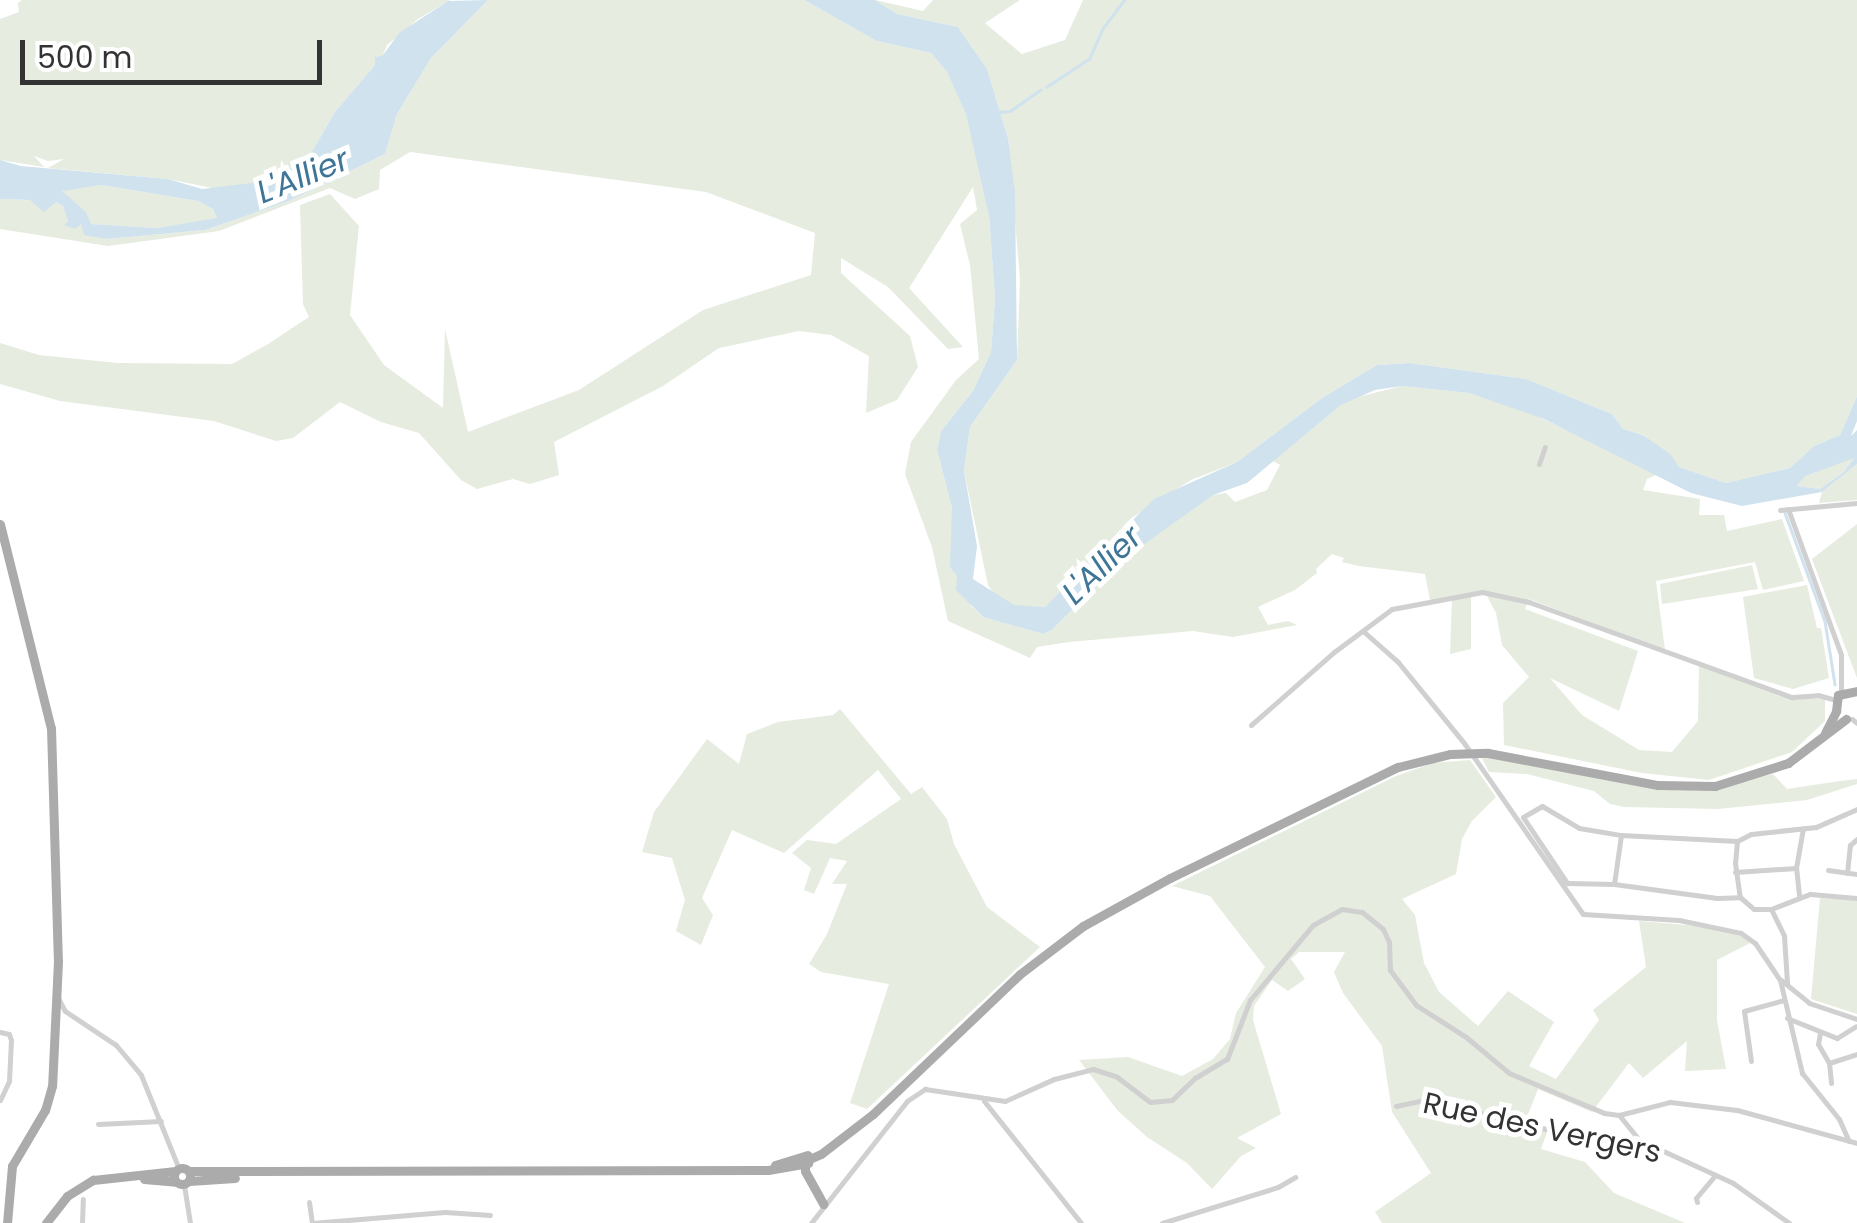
<!DOCTYPE html>
<style>
body{margin:0}
#map{position:relative;width:1857px;height:1223px;overflow:hidden;background:#fff;font-family:Poppins,sans-serif}
div>[style]{position:absolute}
.green>*{inset:0;background:#e6ecdf}
.water>*{inset:0;background:#cfe2ee}
.stream>*{height:2.5px;margin:-1.25px;padding:0 1.25px;transform-origin:1.25px;border-radius:1.25px;background:#cfe2ee}
.minor>*{height:5px;margin:-2.5px;padding:0 2.5px;transform-origin:2.5px;border-radius:2.5px;background:#d0d0d0}
.major>*{height:9px;margin:-4.5px;padding:0 4.5px;transform-origin:4.5px;border-radius:4.5px;background:#ababab}
.major>.ring{margin:-4.5px;padding:0;box-sizing:content-box;background:none;border:9px solid #ababab;border-radius:50%}
span{translate:-50% -50%;white-space:nowrap;text-align:center;line-height:1.15;-webkit-text-stroke:10px #fff;paint-order:stroke}
.street-label{font-size:30px;color:#333}
.water-label{font-size:32px;color:#3f7597;font-style:italic}
.scale{position:absolute;left:20px;top:40px;width:302px;height:45px;box-sizing:border-box;border:5px solid #333;border-top:0;padding-left:12px;font-size:30px;line-height:35px;white-space:nowrap;color:#333;-webkit-text-stroke:8px #fff;paint-order:stroke}
</style>
<div id="map">
<div class="green">
<div style="clip-path:polygon(22px 0,450px 0,418px 19px,387px 45px,383px 55px,375px 57px,375px 65px,335px 112px,307px 160px,261px 182px,222px 190px,168px 179px,48px 168px,64px 159px,48px 161px,34px 156px,44px 167px,0 160px,0 19px,19px 12px,18px 3px)"></div>
<div style="clip-path:polygon(488px 0,804px 0,877px 41px,931px 53px,947px 72px,966px 113px,978px 159px,989px 216px,995px 298px,991px 352px,973px 391px,941px 431px,937px 450px,952px 508px,957px 578px,971px 606px,983px 617px,1043px 634px,1052px 630px,1122px 560px,1194px 507px,1213px 495px,1226px 493px,1235px 502px,1267px 490px,1280px 465px,1273px 461px,1341px 405px,1358px 397px,1402px 386px,1469px 393px,1535px 415px,1658px 474px,1647px 479px,1643px 490px,1700px 499px,1699px 515px,1724px 515px,1727px 531px,1782px 519px,1804px 581px,1763px 590px,1755px 562px,1656px 581px,1665px 650px,1529px 599px,1525px 609px,1638px 651px,1619px 711px,1550px 678px,1582px 715px,1639px 750px,1672px 752px,1698px 721px,1699px 664px,1792px 697px,1825px 699px,1825px 721px,1792px 752px,1709px 780px,1642px 773px,1504px 745px,1503px 703px,1529px 677px,1502px 645px,1496px 613px,1486px 594px,1471px 595px,1471px 649px,1450px 654px,1452px 599px,1430px 600px,1425px 574px,1359px 566px,1342px 562px,1344px 558px,1332px 554px,1316px 569px,1317px 573px,1295px 590px,1258px 607px,1268px 625px,1288px 621px,1297px 625px,1233px 637px,1193px 631px,1069px 642px,1037px 647px,1030px 658px,948px 621px,932px 547px,905px 474px,911px 442px,956px 380px,979px 359px,970px 265px,960px 224px,977px 210px,973px 187px,909px 288px,963px 347px,948px 349px,888px 287px,841px 258px,841px 273px,910px 336px,918px 367px,897px 400px,866px 413px,869px 356px,831px 335px,799px 331px,719px 348px,663px 386px,554px 442px,559px 475px,530px 484px,513px 479px,477px 489px,461px 480px,419px 433px,381px 422px,340px 402px,293px 438px,276px 441px,214px 421px,60px 401px,0 384px,0 343px,39px 355px,118px 363px,232px 364px,268px 344px,309px 317px,303px 304px,300px 205px,330px 194px,359px 226px,350px 315px,384px 365px,443px 408px,445px 329px,468px 432px,579px 390px,703px 310px,811px 275px,815px 233px,706px 192px,410px 152px,380px 170px,379px 189px,355px 199px,330px 188px,219px 231px,108px 246px,0 229px,0 199px,30px 200px,41px 206px,56px 202px,63px 206px,68px 222px,81px 224px,107px 239px,205px 230px,289px 201px,385px 154px,397px 114px,431px 58px)"></div>
<div style="clip-path:polygon(875px 0,923px 11px,933px 0,1020px 0,985px 23px,1022px 54px,1065px 40px,1083px 0,1857px 0,1857px 396px,1840px 435px,1814px 446px,1790px 468px,1726px 483px,1679px 467px,1644px 435px,1623px 429px,1612px 414px,1526px 379px,1410px 363px,1377px 365px,1322px 398px,1237px 462px,1191px 480px,1130px 519px,1065px 591px,1045px 607px,1015px 606px,995px 596px,988px 585px,964px 471px,970px 427px,1017px 360px,1020px 279px,1008px 138px,987px 69px,958px 27px,897px 14px)"></div>
<div style="clip-path:polygon(101px 185px,198px 201px,213px 209px,218px 219px,158px 228px,91px 224px,61px 190px)"></div>
<div style="clip-path:polygon(1855px 457px,1844px 472px,1820px 489px,1795px 486px,1806px 476px)"></div>
<div style="clip-path:polygon(1857px 464px,1857px 500px,1819px 503px,1822px 492px)"></div>
<div style="clip-path:polygon(1857px 524px,1857px 678px,1812px 559px)"></div>
<div style="clip-path:polygon(1752px 565px,1758px 589px,1662px 604px,1660px 584px)"></div>
<div style="clip-path:polygon(1807px 585px,1817px 628px,1821px 628px,1829px 678px,1793px 689px,1754px 678px,1743px 597px)"></div>
<div style="clip-path:polygon(840px 709px,911px 794px,922px 787px,947px 819px,954px 844px,987px 907px,1040px 947px,867px 1109px,850px 1103px,889px 984px,821px 972px,809px 964px,827px 934px,847px 884px,832px 884px,847px 861px,830px 858px,814px 894px,804px 890px,811px 868px,792px 853px,807px 840px,836px 844px,901px 799px,878px 770px,784px 853px,732px 830px,702px 898px,713px 915px,701px 945px,676px 931px,685px 900px,672px 858px,642px 852px,654px 812px,707px 739px,739px 764px,747px 734px,778px 722px,833px 715px)"></div>
<div style="clip-path:polygon(1481px 756px,1664px 789px,1704px 790px,1773px 774px,1787px 789px,1840px 781px,1857px 779px,1857px 784px,1807px 800px,1717px 809px,1624px 807px,1610px 804px,1594px 791px,1527px 774px,1489px 772px)"></div>
<div style="clip-path:polygon(1470px 760px,1496px 797px,1472px 821px,1462px 839px,1456px 874px,1402px 899px,1415px 915px,1424px 963px,1439px 992px,1478px 1026px,1508px 991px,1554px 1022px,1529px 1066px,1556px 1079px,1599px 1020px,1593px 1010px,1646px 967px,1639px 921px,1710px 927px,1745px 937px,1750px 943px,1717px 960px,1717px 1020px,1726px 1069px,1685px 1071px,1687px 1041px,1643px 1078px,1629px 1063px,1592px 1112px,1538px 1089px,1525px 1122px,1549px 1127px,1541px 1149px,1585px 1162px,1614px 1193px,1685px 1223px,1382px 1223px,1375px 1212px,1431px 1173px,1392px 1112px,1382px 1046px,1343px 993px,1334px 972px,1345px 952px,1299px 952px,1291px 959px,1305px 979px,1288px 991px,1272px 980px,1254px 1006px,1253px 1020px,1281px 1114px,1237px 1138px,1256px 1148px,1241px 1156px,1212px 1189px,1187px 1163px,1147px 1137px,1118px 1111px,1079px 1060px,1128px 1057px,1182px 1076px,1213px 1059px,1230px 1039px,1236px 1013px,1265px 967px,1210px 896px,1172px 886px,1396px 776px,1433px 763px)"></div>
<div style="clip-path:polygon(1820px 898px,1857px 900px,1857px 1014px,1811px 999px)"></div>
</div>
<div class="water">
<div style="clip-path:polygon(evenodd,488px 0,431px 58px,397px 114px,385px 154px,289px 201px,205px 230px,107px 239px,84px 235px,81px 224px,75px 229px,64px 225px,68px 222px,63px 206px,56px 202px,44px 212px,30px 200px,0 199px,0 160px,21px 166px,168px 179px,202px 189px,261px 182px,307px 160px,335px 112px,375px 65px,375px 57px,383px 55px,399px 33px,448px 1px,488px 0,101px 185px,198px 201px,213px 209px,217px 218px,158px 228px,91px 224px,86px 212px,62px 191px,101px 185px)"></div>
<div style="clip-path:polygon(evenodd,804px 0,875px 0,897px 14px,958px 27px,987px 69px,1008px 138px,1015px 192px,1017px 360px,970px 427px,964px 471px,977px 546px,973px 579px,1014px 605px,1045px 607px,1154px 499px,1237px 462px,1322px 398px,1377px 365px,1410px 363px,1526px 379px,1612px 414px,1623px 429px,1643px 435px,1670px 454px,1679px 467px,1726px 483px,1790px 468px,1814px 446px,1840px 435px,1857px 396px,1857px 421px,1851px 436px,1857px 430px,1857px 464px,1822px 492px,1742px 506px,1691px 493px,1544px 419px,1469px 393px,1402px 386px,1375px 390px,1341px 405px,1247px 483px,1213px 495px,1122px 560px,1052px 630px,1043px 634px,983px 617px,956px 590px,957px 576px,950px 567px,952px 508px,937px 450px,941px 431px,973px 391px,991px 352px,995px 298px,989px 216px,966px 114px,947px 72px,931px 53px,877px 41px,804px 0,1854px 458px,1844px 472px,1820px 489px,1796px 486px,1806px 476px,1854px 458px)"></div>
</div>
<div class="stream">
<div style="left:1046px;top:87px;width:51px;rotate:-33.1deg"></div>
<div style="left:1089px;top:59px;width:34px;rotate:-66deg"></div>
<div style="left:1103px;top:28px;width:35px;rotate:-53deg"></div>
<div style="left:999px;top:112px;width:11px;rotate:-5deg"></div>
<div style="left:1010px;top:111px;width:37px;rotate:-35deg"></div>
<div style="left:1785px;top:513px;width:115px;rotate:69.7deg"></div>
<div style="left:1825px;top:621px;width:64px;rotate:81deg"></div>
</div>
<div class="minor">
<div style="left:1539px;top:464px;width:18px;rotate:-71deg"></div>
<div style="left:1788px;top:509px;width:155px;rotate:70deg"></div>
<div style="left:1841px;top:655px;width:37px;rotate:90deg"></div>
<div style="left:1780px;top:510px;width:77px;rotate:-5.2deg"></div>
<div style="left:1363px;top:631px;width:47px;rotate:41.5deg"></div>
<div style="left:1398px;top:662px;width:104px;rotate:50.8deg"></div>
<div style="left:1464px;top:743px;width:208px;rotate:55.2deg"></div>
<div style="left:1583px;top:914px;width:96px;rotate:3.6deg"></div>
<div style="left:1679px;top:920px;width:63px;rotate:11.8deg"></div>
<div style="left:1741px;top:933px;width:17px;rotate:36deg"></div>
<div style="left:1755px;top:943px;width:45px;rotate:56deg"></div>
<div style="left:1780px;top:980px;width:96px;rotate:76.7deg"></div>
<div style="left:1802px;top:1073px;width:59px;rotate:51.2deg"></div>
<div style="left:1839px;top:1119px;width:24px;rotate:66deg"></div>
<div style="left:1852px;top:719px;width:6px;rotate:39deg"></div>
<div style="left:1251px;top:725px;width:111px;rotate:-41.3deg"></div>
<div style="left:1334px;top:652px;width:72px;rotate:-36.6deg"></div>
<div style="left:1392px;top:609px;width:92px;rotate:-10.7deg"></div>
<div style="left:1482px;top:592px;width:48px;rotate:12deg"></div>
<div style="left:1529px;top:602px;width:280px;rotate:19.9deg"></div>
<div style="left:1792px;top:697px;width:26px;rotate:-4deg"></div>
<div style="left:1818px;top:695px;width:18px;rotate:16deg"></div>
<div style="left:1857px;top:809px;width:45px;rotate:156.3deg"></div>
<div style="left:1816px;top:827px;width:65px;rotate:173.9deg"></div>
<div style="left:1751px;top:834px;width:16px;rotate:153deg"></div>
<div style="left:1737px;top:841px;width:22px;rotate:95deg"></div>
<div style="left:1735px;top:863px;width:34px;rotate:82deg"></div>
<div style="left:1740px;top:897px;width:18px;rotate:41deg"></div>
<div style="left:1754px;top:909px;width:17px"></div>
<div style="left:1771px;top:909px;width:42px;rotate:-21deg"></div>
<div style="left:1810px;top:894px;width:47px;rotate:4.9deg"></div>
<div style="left:1737px;top:841px;width:116px;rotate:-177deg"></div>
<div style="left:1621px;top:835px;width:49px;rotate:98.1deg"></div>
<div style="left:1614px;top:884px;width:104px;rotate:7.7deg"></div>
<div style="left:1717px;top:898px;width:23px;rotate:-2deg"></div>
<div style="left:1828px;top:870px;width:29px;rotate:8deg"></div>
<div style="left:1735px;top:872px;width:61px;rotate:-3.8deg"></div>
<div style="left:1847px;top:873px;width:28px;rotate:-84deg"></div>
<div style="left:1850px;top:845px;width:9px;rotate:-41deg"></div>
<div style="left:1614px;top:884px;width:47px;rotate:-178.8deg"></div>
<div style="left:1567px;top:883px;width:79px;rotate:-123.7deg"></div>
<div style="left:1523px;top:817px;width:22px;rotate:-30deg"></div>
<div style="left:1542px;top:806px;width:43px;rotate:30.7deg"></div>
<div style="left:1579px;top:828px;width:43px;rotate:9.5deg"></div>
<div style="left:1799px;top:895px;width:27px;rotate:-96deg"></div>
<div style="left:1796px;top:868px;width:40px;rotate:-80deg"></div>
<div style="left:1771px;top:909px;width:30px;rotate:64deg"></div>
<div style="left:1784px;top:936px;width:47px;rotate:86.3deg"></div>
<div style="left:1781px;top:980px;width:36px;rotate:39deg"></div>
<div style="left:1809px;top:1003px;width:51px;rotate:18.4deg"></div>
<div style="left:58px;top:998px;width:15px;rotate:62deg"></div>
<div style="left:65px;top:1011px;width:61px;rotate:33.7deg"></div>
<div style="left:116px;top:1045px;width:39px;rotate:50deg"></div>
<div style="left:141px;top:1075px;width:101px;rotate:68deg"></div>
<div style="left:1787px;top:1018px;width:54px;rotate:21.8deg"></div>
<div style="left:1837px;top:1038px;width:22px;rotate:-32deg"></div>
<div style="left:0;top:1032px;width:9px;rotate:13deg"></div>
<div style="left:9px;top:1034px;width:6px;rotate:72deg"></div>
<div style="left:11px;top:1040px;width:41px;rotate:92.8deg"></div>
<div style="left:9px;top:1081px;width:21px;rotate:115deg"></div>
<div style="left:1820px;top:1033px;width:11px;rotate:100deg"></div>
<div style="left:1818px;top:1044px;width:22px;rotate:60deg"></div>
<div style="left:1829px;top:1063px;width:29px;rotate:-18deg"></div>
<div style="left:1751px;top:1061px;width:50px;rotate:-98deg"></div>
<div style="left:1744px;top:1011px;width:41px;rotate:-15.4deg"></div>
<div style="left:1829px;top:1063px;width:20px;rotate:84deg"></div>
<div style="left:984px;top:1101px;width:156px;rotate:51.5deg"></div>
<div style="left:1396px;top:1106px;width:33px;rotate:-12deg"></div>
<div style="left:1428px;top:1099px;width:105px;rotate:15deg"></div>
<div style="left:1529px;top:1126px;width:132px;rotate:10deg"></div>
<div style="left:1659px;top:1149px;width:81px;rotate:24.7deg"></div>
<div style="left:1733px;top:1183px;width:69px;rotate:35.5deg"></div>
<div style="left:1619px;top:1115px;width:38px;rotate:51deg"></div>
<div style="left:98px;top:1124px;width:63px;rotate:-2.7deg"></div>
<div style="left:184px;top:1185px;width:38px;rotate:81deg"></div>
<div style="left:309px;top:1202px;width:21px;rotate:82deg"></div>
<div style="left:312px;top:1223px;width:133px;rotate:-4.7deg"></div>
<div style="left:445px;top:1212px;width:45px;rotate:3.8deg"></div>
<div style="left:1697px;top:1202px;width:4px;rotate:-104deg"></div>
<div style="left:1696px;top:1198px;width:30px;rotate:-50deg"></div>
<div style="left:82px;top:1223px;width:24px;rotate:-88deg"></div>
<div style="left:811px;top:1223px;width:155px;rotate:-51.8deg"></div>
<div style="left:907px;top:1101px;width:22px;rotate:-34deg"></div>
<div style="left:925px;top:1089px;width:81px;rotate:8.5deg"></div>
<div style="left:1005px;top:1101px;width:54px;rotate:-24.2deg"></div>
<div style="left:1054px;top:1079px;width:40px;rotate:-14.4deg"></div>
<div style="left:1093px;top:1069px;width:25px;rotate:18deg"></div>
<div style="left:1117px;top:1077px;width:41px;rotate:37.1deg"></div>
<div style="left:1150px;top:1102px;width:22px;rotate:-5deg"></div>
<div style="left:1172px;top:1100px;width:32px;rotate:-44deg"></div>
<div style="left:1195px;top:1078px;width:37px;rotate:-31deg"></div>
<div style="left:1227px;top:1059px;width:63px;rotate:-68.7deg"></div>
<div style="left:1250px;top:1000px;width:98px;rotate:-50deg"></div>
<div style="left:1313px;top:925px;width:33px;rotate:-29deg"></div>
<div style="left:1342px;top:909px;width:20px;rotate:9deg"></div>
<div style="left:1362px;top:912px;width:27px;rotate:39deg"></div>
<div style="left:1383px;top:929px;width:14px;rotate:65deg"></div>
<div style="left:1389px;top:942px;width:28px;rotate:88deg"></div>
<div style="left:1390px;top:970px;width:44px;rotate:53.4deg"></div>
<div style="left:1416px;top:1005px;width:59px;rotate:32.6deg"></div>
<div style="left:1466px;top:1037px;width:56px;rotate:39.9deg"></div>
<div style="left:1509px;top:1073px;width:103px;rotate:22.8deg"></div>
<div style="left:1604px;top:1113px;width:15px;rotate:8deg"></div>
<div style="left:1619px;top:1115px;width:53px;rotate:-14.3deg"></div>
<div style="left:1670px;top:1102px;width:67px;rotate:6.8deg"></div>
<div style="left:1737px;top:1110px;width:124px;rotate:15.4deg"></div>
<div style="left:1162px;top:1223px;width:121px;rotate:-17.2deg"></div>
<div style="left:1278px;top:1187px;width:20px;rotate:-30deg"></div>
</div>
<div class="major">
<div style="left:0;top:524px;width:210px;rotate:76deg"></div>
<div style="left:51px;top:728px;width:233px;rotate:88.3deg"></div>
<div style="left:58px;top:961px;width:125px;rotate:92.7deg"></div>
<div style="left:52px;top:1086px;width:25px;rotate:106deg"></div>
<div style="left:45px;top:1110px;width:65px;rotate:120.5deg"></div>
<div style="left:12px;top:1166px;width:57px;rotate:95deg"></div>
<div style="left:1825px;top:733px;width:25px;rotate:-63deg"></div>
<div style="left:1836px;top:711px;width:16px;rotate:-83deg"></div>
<div style="left:1838px;top:695px;width:19px;rotate:-12deg"></div>
<div style="left:805px;top:1161px;width:17px;rotate:-24deg"></div>
<div style="left:821px;top:1154px;width:66px;rotate:-37.6deg"></div>
<div style="left:873px;top:1114px;width:203px;rotate:-43.6deg"></div>
<div style="left:1020px;top:974px;width:79px;rotate:-37.3deg"></div>
<div style="left:1083px;top:926px;width:99px;rotate:-28.9deg"></div>
<div style="left:1170px;top:878px;width:254px;rotate:-26deg"></div>
<div style="left:1398px;top:767px;width:54px;rotate:-14deg"></div>
<div style="left:1450px;top:754px;width:38px;rotate:-2deg"></div>
<div style="left:1488px;top:753px;width:173px;rotate:10.7deg"></div>
<div style="left:1658px;top:785px;width:57px;rotate:1deg"></div>
<div style="left:1715px;top:786px;width:77px;rotate:-17.5deg"></div>
<div style="left:1788px;top:763px;width:73px;rotate:-37.2deg"></div>
<div style="left:805px;top:1162px;width:9px;rotate:90deg"></div>
<div style="left:805px;top:1171px;width:38px;rotate:61deg"></div>
<div style="left:775px;top:1165px;width:34px;rotate:-17deg"></div>
<div class="ring" style="left:174px;top:1168px;width:7px;height:7px"></div>
<div style="left:189px;top:1171px;width:579px;rotate:-0.1deg"></div>
<div style="left:768px;top:1170px;width:41px;rotate:-9.9deg"></div>
<div style="left:144px;top:1179px;width:32px;rotate:5deg"></div>
<div style="left:189px;top:1181px;width:46px;rotate:-3.7deg"></div>
<div style="left:46px;top:1223px;width:34px;rotate:-52deg"></div>
<div style="left:67px;top:1196px;width:31px;rotate:-32deg"></div>
<div style="left:93px;top:1180px;width:83px;rotate:-6.2deg"></div>
</div>
<div class="street-label">
<span style="left:1542px;top:1128px;rotate:12deg">Rue des Vergers</span>
</div>
<div class="water-label">
<span style="left:303px;top:176px;rotate:-22deg">L'Allier</span>
<span style="left:1102px;top:565px;rotate:-44deg">L'Allier</span>
</div>
<div class="scale">500 m</div>
</div>
